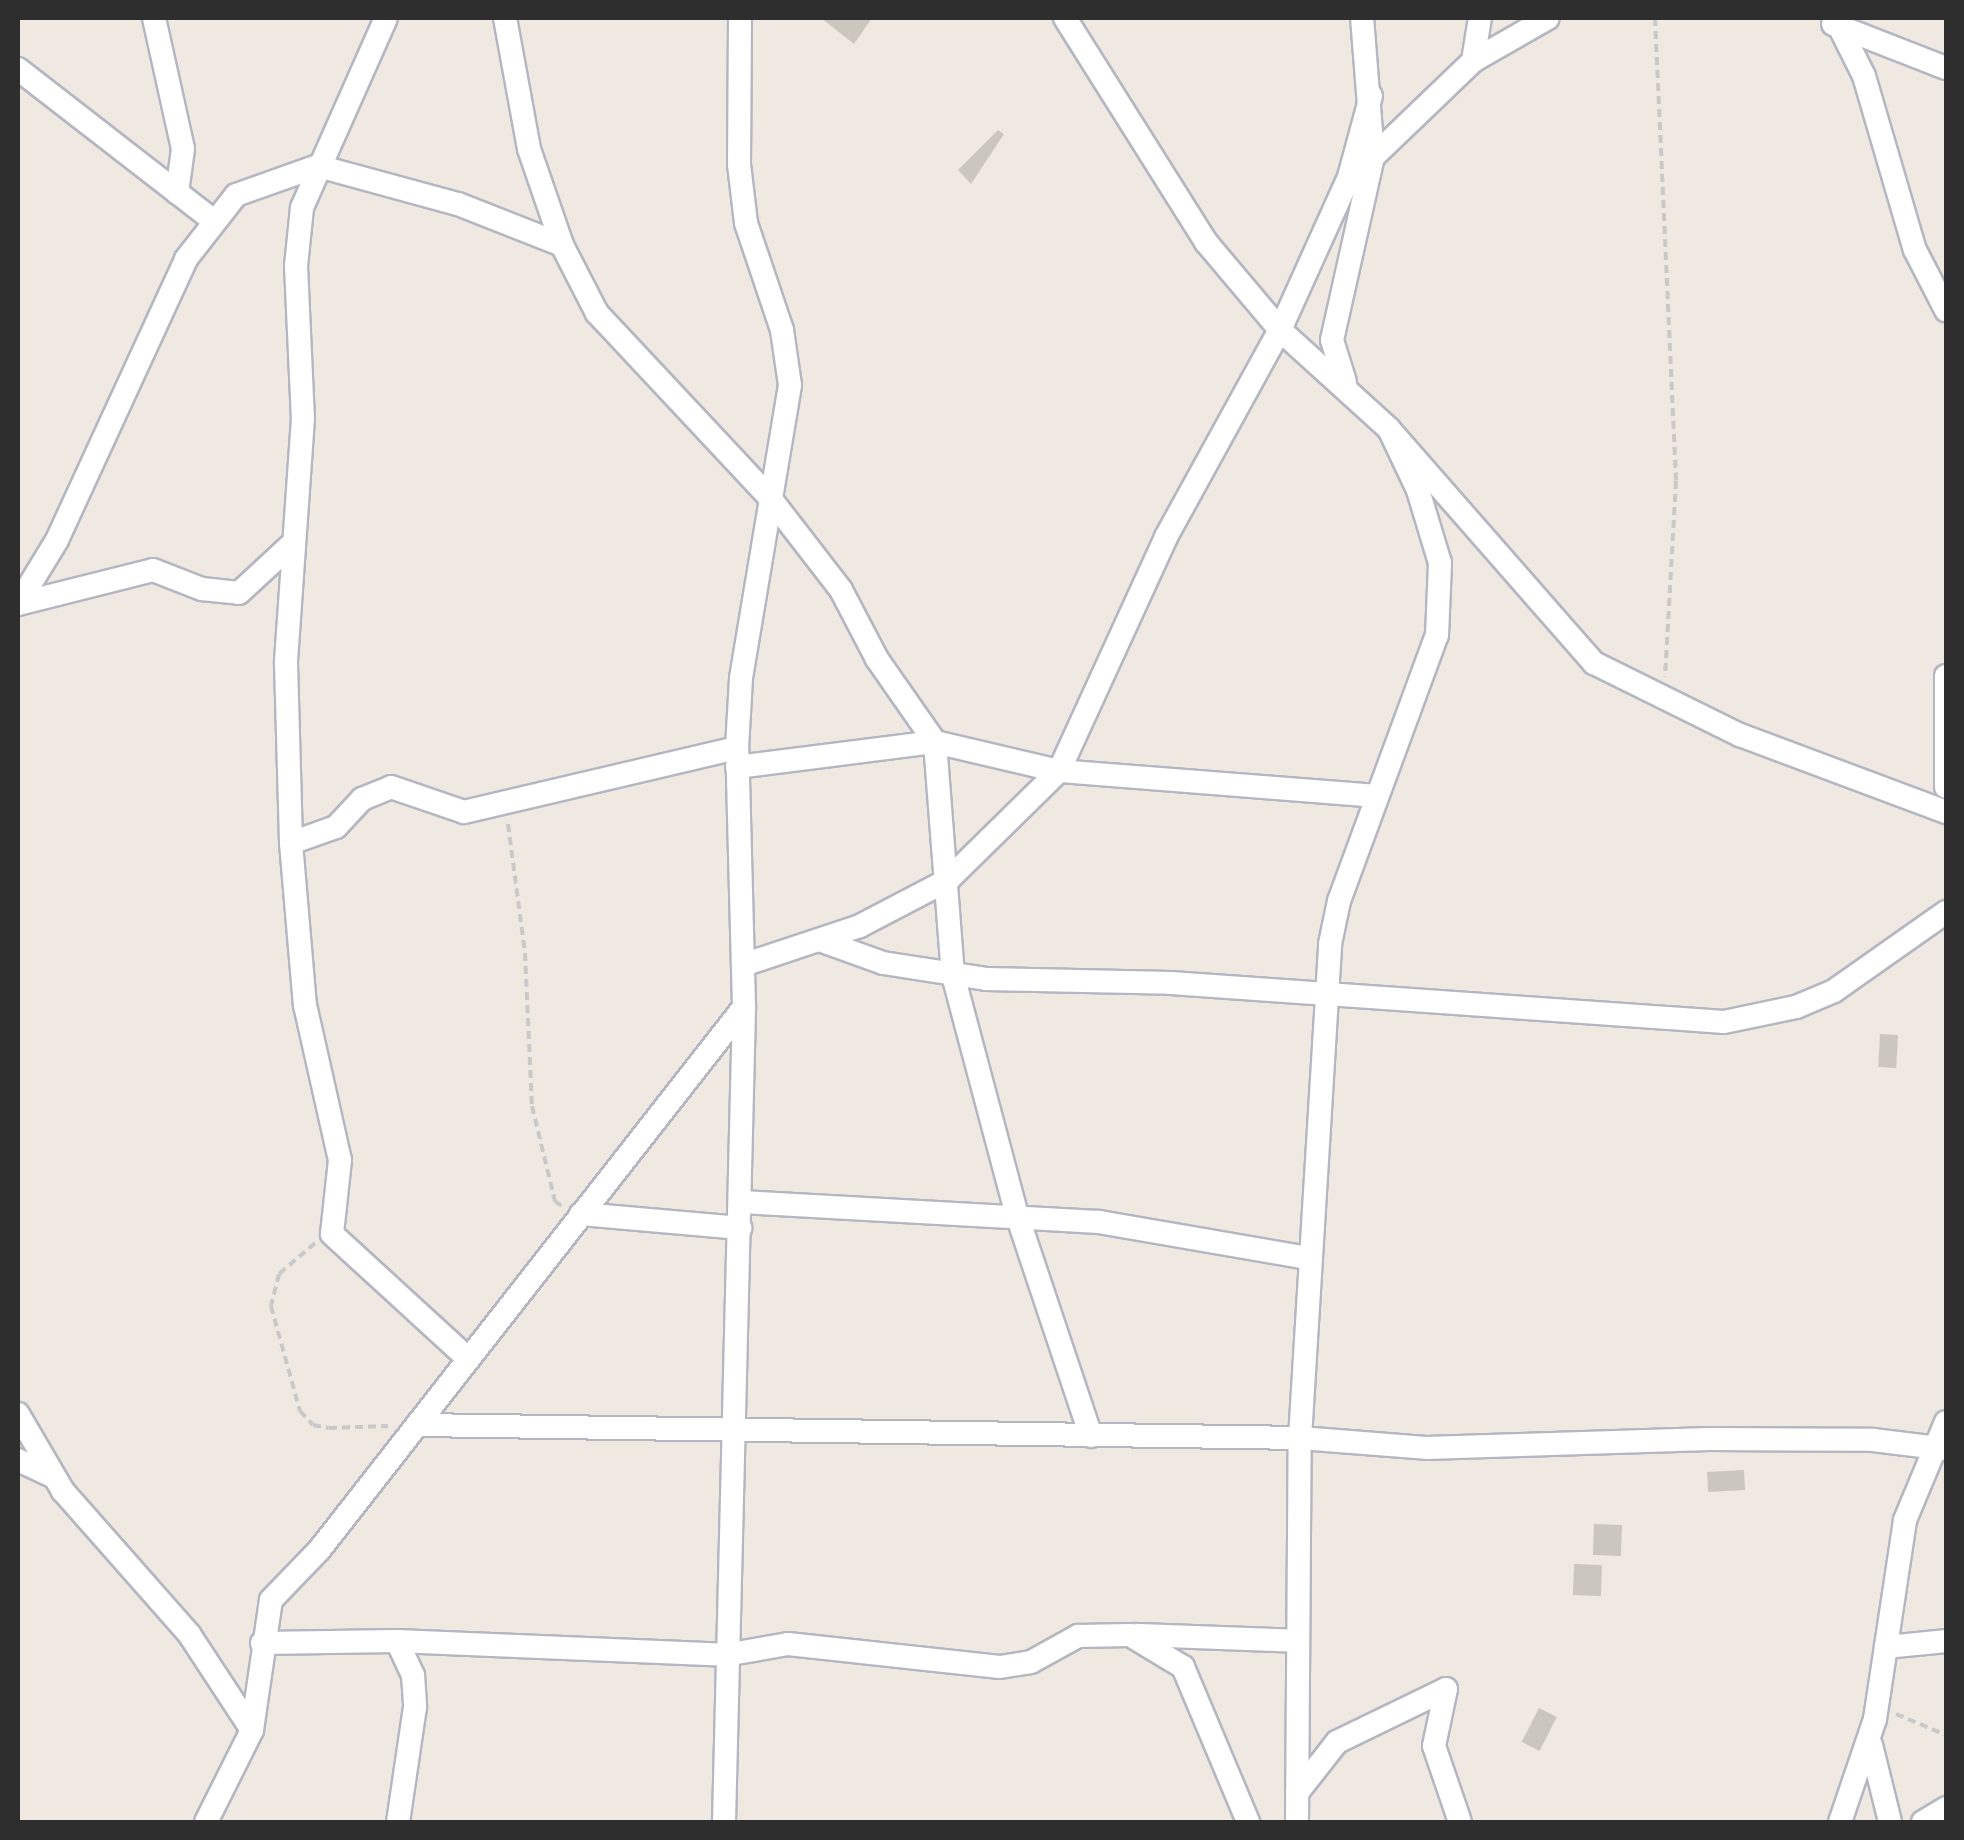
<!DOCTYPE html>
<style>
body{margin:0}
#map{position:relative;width:1964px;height:1840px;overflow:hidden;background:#efe9e1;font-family:"Nunito Sans",sans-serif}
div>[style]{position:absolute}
.building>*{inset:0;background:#cbc7bf;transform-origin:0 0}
.path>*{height:4px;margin-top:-2px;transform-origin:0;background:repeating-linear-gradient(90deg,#c9c9c9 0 8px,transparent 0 13px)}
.roads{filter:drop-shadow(2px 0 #b4b7c1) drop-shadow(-2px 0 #b4b7c1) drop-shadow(0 2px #b4b7c1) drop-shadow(0 -2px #b4b7c1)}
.minor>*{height:22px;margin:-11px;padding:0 11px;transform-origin:11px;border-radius:11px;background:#fff}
span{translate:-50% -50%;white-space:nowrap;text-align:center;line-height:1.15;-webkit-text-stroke:9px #fff;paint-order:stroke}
.frame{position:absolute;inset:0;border:20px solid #2e2e2e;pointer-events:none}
</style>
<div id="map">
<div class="building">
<div style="clip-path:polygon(821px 18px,872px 18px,854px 44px)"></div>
<div style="clip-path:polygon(998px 130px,1004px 134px,971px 184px,958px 170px)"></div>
<div style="left:1880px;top:1034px;width:18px;height:33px;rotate:3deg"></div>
<div style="left:1744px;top:1470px;width:20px;height:37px;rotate:87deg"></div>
<div style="left:1594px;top:1524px;width:28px;height:31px;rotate:2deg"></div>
<div style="left:1574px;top:1564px;width:28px;height:31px;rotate:2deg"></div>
<div style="left:1539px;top:1708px;width:20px;height:38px;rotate:27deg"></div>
</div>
<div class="path">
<div style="left:1655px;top:18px;width:463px;rotate:87.4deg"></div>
<div style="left:1676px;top:481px;width:196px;rotate:93.2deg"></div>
<div style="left:508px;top:824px;width:130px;rotate:82.5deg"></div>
<div style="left:525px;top:953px;width:153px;rotate:87.4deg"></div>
<div style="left:532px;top:1106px;width:98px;rotate:76.4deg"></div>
<div style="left:555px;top:1201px;width:10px;rotate:37deg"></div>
<div style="left:315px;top:1243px;width:48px;rotate:139.3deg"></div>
<div style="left:279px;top:1274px;width:33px;rotate:104deg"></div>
<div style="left:271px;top:1306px;width:109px;rotate:74.6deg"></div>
<div style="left:300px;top:1411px;width:19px;rotate:47deg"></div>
<div style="left:313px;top:1425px;width:16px;rotate:11deg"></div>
<div style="left:329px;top:1428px;width:59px;rotate:-1.9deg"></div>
<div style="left:1896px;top:1714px;width:54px;rotate:22.8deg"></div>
</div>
<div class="roads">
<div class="minor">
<div style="left:154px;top:18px;width:134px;rotate:77.5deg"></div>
<div style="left:183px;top:149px;width:44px;rotate:97.8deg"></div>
<div style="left:386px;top:18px;width:208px;rotate:113.9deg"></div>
<div style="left:302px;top:208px;width:58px;rotate:95.9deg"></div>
<div style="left:296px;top:266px;width:152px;rotate:87.4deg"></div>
<div style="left:303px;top:418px;width:246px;rotate:94deg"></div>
<div style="left:286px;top:663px;width:180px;rotate:88.4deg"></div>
<div style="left:291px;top:843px;width:163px;rotate:85.1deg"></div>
<div style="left:305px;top:1005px;width:159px;rotate:77.3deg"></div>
<div style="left:340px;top:1160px;width:74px;rotate:96.2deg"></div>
<div style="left:332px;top:1234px;width:182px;rotate:42.5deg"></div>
<div style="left:505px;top:18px;width:133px;rotate:79.6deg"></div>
<div style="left:529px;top:149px;width:102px;rotate:71deg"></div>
<div style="left:562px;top:245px;width:76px;rotate:62.8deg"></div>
<div style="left:597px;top:313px;width:253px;rotate:46.9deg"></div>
<div style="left:770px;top:498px;width:116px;rotate:52.3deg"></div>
<div style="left:841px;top:590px;width:78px;rotate:62.4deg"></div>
<div style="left:877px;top:659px;width:101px;rotate:55.1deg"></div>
<div style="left:935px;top:742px;width:234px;rotate:85.6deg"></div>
<div style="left:953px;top:975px;width:248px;rotate:75.1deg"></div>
<div style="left:1017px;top:1215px;width:233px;rotate:71.5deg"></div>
<div style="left:1065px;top:18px;width:265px;rotate:57.8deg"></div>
<div style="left:1206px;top:242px;width:115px;rotate:49.9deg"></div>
<div style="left:1280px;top:330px;width:147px;rotate:42.2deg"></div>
<div style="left:1389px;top:429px;width:311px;rotate:48.8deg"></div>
<div style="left:1594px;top:663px;width:163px;rotate:26.3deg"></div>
<div style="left:1740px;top:735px;width:220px;rotate:20.5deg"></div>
<div style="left:1835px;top:18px;width:65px;rotate:63.4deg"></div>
<div style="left:1864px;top:76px;width:181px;rotate:73.7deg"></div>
<div style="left:1915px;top:250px;width:68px;rotate:62.7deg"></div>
<div style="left:1833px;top:24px;width:121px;rotate:21.3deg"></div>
<div style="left:1473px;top:61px;width:44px;rotate:-80.8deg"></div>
<div style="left:18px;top:69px;width:247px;rotate:37.8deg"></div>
<div style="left:1373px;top:157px;width:139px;rotate:-43.8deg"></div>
<div style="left:1473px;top:61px;width:86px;rotate:-29.8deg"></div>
<div style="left:1345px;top:382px;width:44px;rotate:-107.2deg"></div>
<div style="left:1332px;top:340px;width:188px;rotate:-77.4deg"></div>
<div style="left:1373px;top:157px;width:139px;rotate:-94.5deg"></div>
<div style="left:18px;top:604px;width:75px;rotate:-58.6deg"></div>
<div style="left:57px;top:540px;width:309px;rotate:-65.3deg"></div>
<div style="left:186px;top:259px;width:81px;rotate:-52deg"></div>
<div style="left:236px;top:195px;width:87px;rotate:-19.5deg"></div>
<div style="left:318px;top:166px;width:145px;rotate:15.2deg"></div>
<div style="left:458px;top:204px;width:112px;rotate:21.5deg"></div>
<div style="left:18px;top:604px;width:139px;rotate:-14.1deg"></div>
<div style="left:153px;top:570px;width:53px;rotate:21.2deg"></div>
<div style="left:202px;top:589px;width:37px;rotate:6deg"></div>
<div style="left:239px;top:593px;width:69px;rotate:-42.7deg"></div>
<div style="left:1946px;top:676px;width:111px;rotate:90deg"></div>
<div style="left:737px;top:767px;width:200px;rotate:-7.2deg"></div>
<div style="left:935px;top:742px;width:127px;rotate:13.2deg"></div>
<div style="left:1059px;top:771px;width:318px;rotate:4.5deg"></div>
<div style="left:291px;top:843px;width:48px;rotate:-19.6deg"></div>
<div style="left:336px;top:827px;width:38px;rotate:-47deg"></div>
<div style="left:362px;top:799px;width:31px;rotate:-22deg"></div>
<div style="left:391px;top:787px;width:77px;rotate:18.9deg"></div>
<div style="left:464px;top:812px;width:280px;rotate:-13.2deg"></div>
<div style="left:822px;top:941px;width:65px;rotate:19.8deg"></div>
<div style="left:883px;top:963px;width:104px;rotate:8.8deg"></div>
<div style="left:986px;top:979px;width:185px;rotate:1.2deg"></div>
<div style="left:1171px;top:983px;width:554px;rotate:4.03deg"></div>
<div style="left:1724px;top:1022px;width:74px;rotate:-11.8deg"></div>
<div style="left:1796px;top:1007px;width:41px;rotate:-22.8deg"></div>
<div style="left:1834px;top:991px;width:137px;rotate:-35.2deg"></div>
<div style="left:743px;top:965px;width:123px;rotate:-18.4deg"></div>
<div style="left:860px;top:926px;width:99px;rotate:-27.6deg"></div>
<div style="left:948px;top:880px;width:156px;rotate:-44.5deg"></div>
<div style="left:1059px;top:771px;width:257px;rotate:-65.4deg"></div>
<div style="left:1166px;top:537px;width:236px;rotate:-61.2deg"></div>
<div style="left:1280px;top:330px;width:168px;rotate:-65.7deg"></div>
<div style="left:1349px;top:177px;width:84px;rotate:-74.8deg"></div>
<div style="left:741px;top:1202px;width:359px;rotate:3.2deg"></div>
<div style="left:1099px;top:1222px;width:212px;rotate:9.8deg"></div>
<div style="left:581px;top:1214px;width:160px;rotate:5deg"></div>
<div style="left:18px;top:1414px;width:89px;rotate:59.7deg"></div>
<div style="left:63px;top:1491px;width:191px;rotate:48.6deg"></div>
<div style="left:189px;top:1634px;width:115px;rotate:56.7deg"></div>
<div style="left:417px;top:1425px;width:883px;rotate:0.84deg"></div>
<div style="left:1300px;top:1438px;width:495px;rotate:-86.5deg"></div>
<div style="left:1330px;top:944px;width:44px;rotate:-78.2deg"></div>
<div style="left:1339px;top:901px;width:283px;rotate:-69.8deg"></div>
<div style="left:1437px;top:635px;width:72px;rotate:-87.6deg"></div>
<div style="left:1440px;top:563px;width:76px;rotate:-106.8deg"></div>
<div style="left:1418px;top:490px;width:68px;rotate:-115.4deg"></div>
<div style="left:18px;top:1460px;width:38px;rotate:25deg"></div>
<div style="left:1137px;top:1635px;width:161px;rotate:2.1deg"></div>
<div style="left:397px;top:1641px;width:38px;rotate:65deg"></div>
<div style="left:413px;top:1675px;width:32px;rotate:86deg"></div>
<div style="left:415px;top:1707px;width:116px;rotate:98.4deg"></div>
<div style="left:262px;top:1643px;width:135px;rotate:-0.8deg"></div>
<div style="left:397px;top:1641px;width:328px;rotate:2.4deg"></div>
<div style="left:725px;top:1655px;width:64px;rotate:-9.9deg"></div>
<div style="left:788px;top:1644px;width:213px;rotate:6.2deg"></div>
<div style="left:1000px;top:1667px;width:31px;rotate:-9deg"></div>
<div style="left:1031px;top:1662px;width:54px;rotate:-29deg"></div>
<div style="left:1078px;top:1636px;width:52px;rotate:-1.1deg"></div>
<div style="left:1130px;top:1635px;width:62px;rotate:31.1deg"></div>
<div style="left:1183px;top:1667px;width:168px;rotate:67.2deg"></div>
<div style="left:1886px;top:1647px;width:60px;rotate:-5.7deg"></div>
<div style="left:1446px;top:1689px;width:58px;rotate:101.9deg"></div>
<div style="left:1434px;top:1746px;width:80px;rotate:71.1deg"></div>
<div style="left:1871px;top:1745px;width:79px;rotate:76.1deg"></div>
<div style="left:1297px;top:1793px;width:65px;rotate:-51.9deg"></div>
<div style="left:1337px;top:1742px;width:121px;rotate:-25.9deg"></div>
<div style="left:206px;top:1822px;width:103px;rotate:-63.4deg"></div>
<div style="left:252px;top:1730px;width:131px;rotate:-81.7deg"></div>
<div style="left:271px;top:1600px;width:71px;rotate:-46.1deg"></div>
<div style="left:320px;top:1549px;width:688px;rotate:-51.96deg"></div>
<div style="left:724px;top:1822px;width:815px;rotate:-88.59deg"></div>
<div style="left:744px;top:1007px;width:259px;rotate:-91.5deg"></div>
<div style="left:737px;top:748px;width:70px;rotate:-86.7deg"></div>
<div style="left:741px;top:678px;width:297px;rotate:-80.5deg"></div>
<div style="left:790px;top:385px;width:56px;rotate:-98.3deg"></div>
<div style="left:782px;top:330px;width:113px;rotate:-108.6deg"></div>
<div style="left:746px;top:223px;width:59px;rotate:-96.8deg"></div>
<div style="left:739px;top:164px;width:146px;rotate:-89.6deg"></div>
<div style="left:1297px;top:1822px;width:384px;rotate:-89.6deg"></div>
<div style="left:1300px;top:1438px;width:126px;rotate:4.5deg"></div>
<div style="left:1426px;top:1448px;width:283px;rotate:-1.8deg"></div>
<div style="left:1709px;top:1439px;width:164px;rotate:0.3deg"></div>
<div style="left:1873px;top:1440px;width:74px;rotate:7deg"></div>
<div style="left:1840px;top:1822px;width:109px;rotate:-71.2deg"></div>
<div style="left:1875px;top:1719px;width:201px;rotate:-81.4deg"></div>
<div style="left:1905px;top:1520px;width:106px;rotate:-67.3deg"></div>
<div style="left:1923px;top:1822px;width:27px;rotate:-31deg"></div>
</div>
</div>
<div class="frame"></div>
</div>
